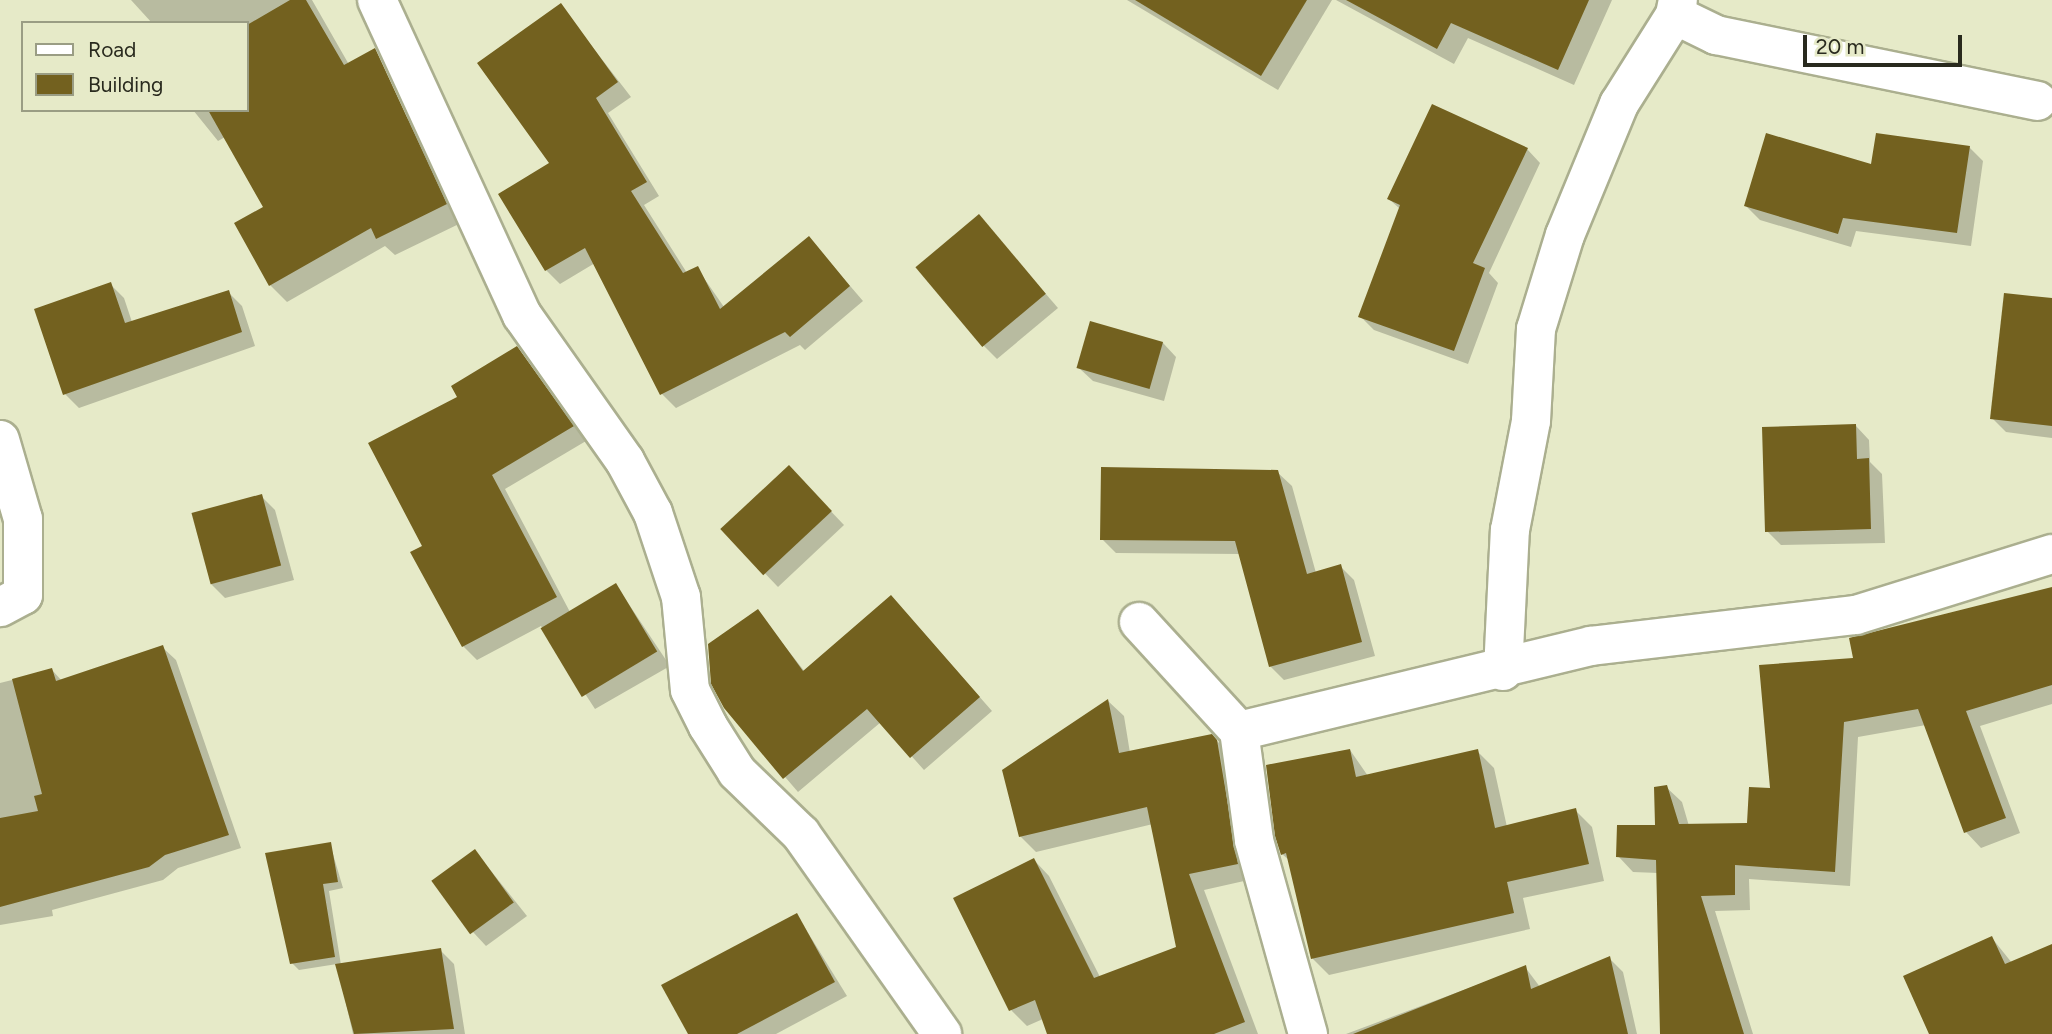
<!DOCTYPE html>
<style>
body{margin:0}
#map{position:relative;width:2052px;height:1034px;overflow:hidden;background:#e6eac8;font-family:Figtree,sans-serif}
div>[style]{position:absolute}
.shadow>*{inset:0;background:#0003}
.building>*{inset:0;background:#73611f;transform-origin:0 0}
.roads{filter:drop-shadow(2px 0 #abaf8f) drop-shadow(-2px 0 #abaf8f) drop-shadow(0 2px #abaf8f) drop-shadow(0 -2px #abaf8f)}
.minor>*{height:38px;margin:-19px;padding:0 19px;transform-origin:19px;border-radius:19px;background:#fff}
span{translate:-50% -50%;white-space:nowrap;text-align:center;line-height:1.15;-webkit-text-stroke:7px #e6eac8;paint-order:stroke}
.legend{position:absolute;left:21px;top:21px;width:228px;height:91px;box-sizing:border-box;background:#e6eac8;border:2px solid #9a9d84;margin:0;padding:9px 12px;list-style:none;font-size:21px;color:#292a1e}
.legend li{display:flex;align-items:center;gap:14px;height:35px}
.legend b{width:35px;border:2px solid #9a9d84}
.scale{position:absolute;left:1803px;top:35px;width:159px;height:32px;box-sizing:border-box;border:4px solid #292a1e;border-top:0;padding-left:9px;font-size:21px;line-height:24px;white-space:nowrap;color:#292a1e;-webkit-text-stroke:5px #e6eac8;paint-order:stroke}
</style>
<div id="map">
<div class="shadow">
<div style="clip-path:polygon(131px 0,312px 0,371px 103px,406px 117px,422px 134px,463px 222px,395px 255px,385px 246px,287px 302px,270px 285px,265px 208px,225px 137px,218px 141px,193px 110px,247px 110px,247px 23px,152px 23px)"></div>
<div style="clip-path:polygon(1127px 0,1332px 0,1278px 90px)"></div>
<div style="clip-path:polygon(1336px 0,1612px 0,1574px 85px,1468px 38px,1454px 64px)"></div>
<div style="clip-path:polygon(560px 5px,631px 97px,608px 113px,659px 196px,644px 205px,687px 273px,697px 268px,724px 307px,809px 238px,863px 301px,805px 350px,800px 345px,676px 408px,662px 394px,595px 263px,560px 284px,546px 270px)"></div>
<div style="clip-path:polygon(1969px 147px,1983px 161px,1971px 246px,1856px 231px,1851px 247px,1760px 220px,1746px 206px,1873px 167px)"></div>
<div style="clip-path:polygon(1527px 149px,1540px 163px,1489px 273px,1498px 283px,1468px 364px,1374px 330px,1360px 316px,1400px 209px,1389px 199px)"></div>
<div style="clip-path:polygon(979px 217px,1058px 308px,997px 359px,983px 345px)"></div>
<div style="clip-path:polygon(110px 284px,124px 298px,132px 322px,228px 292px,242px 306px,255px 346px,79px 408px,65px 394px)"></div>
<div style="clip-path:polygon(2052px 300px,2052px 438px,2006px 432px,1992px 418px)"></div>
<div style="clip-path:polygon(1163px 343px,1176px 357px,1164px 401px,1093px 381px,1079px 368px)"></div>
<div style="clip-path:polygon(517px 349px,586px 441px,505px 489px,570px 612px,616px 585px,670px 666px,595px 709px,541px 626px,477px 660px,463px 646px,424px 547px,460px 397px)"></div>
<div style="clip-path:polygon(1856px 426px,1869px 440px,1870px 462px,1882px 474px,1885px 543px,1781px 545px,1767px 531px)"></div>
<div style="clip-path:polygon(1277px 472px,1292px 486px,1316px 573px,1340px 566px,1354px 580px,1375px 656px,1284px 680px,1270px 666px,1240px 554px,1116px 553px,1102px 539px)"></div>
<div style="clip-path:polygon(803px 482px,844px 525px,778px 587px,723px 529px)"></div>
<div style="clip-path:polygon(261px 496px,275px 510px,294px 580px,225px 598px,211px 584px)"></div>
<div style="clip-path:polygon(2052px 589px,2052px 704px,1980px 726px,2020px 833px,1981px 848px,1966px 832px,1926px 725px,1858px 737px,1850px 886px,1749px 879px,1750px 910px,1715px 911px,1753px 1034px,1662px 1034px,1658px 873px,1633px 872px,1618px 856px,1657px 826px,1666px 787px,1682px 802px,1689px 826px,1749px 825px,1855px 660px)"></div>
<div style="clip-path:polygon(904px 611px,992px 711px,924px 770px,881px 722px,798px 792px,725px 707px,758px 612px,805px 672px)"></div>
<div style="clip-path:polygon(162px 647px,176px 660px,241px 848px,178px 868px,163px 880px,52px 910px,53px 916px,0 925px,0 683px,52px 670px,62px 681px)"></div>
<div style="clip-path:polygon(1108px 701px,1124px 716px,1130px 753px,1212px 736px,1228px 752px,1253px 879px,1204px 890px,1258px 1034px,1049px 1034px,1043px 1019px,1027px 1026px,1011px 1010px,1034px 860px,1049px 876px,1100px 977px,1178px 948px,1153px 824px,1036px 852px,1020px 836px)"></div>
<div style="clip-path:polygon(1350px 750px,1368px 776px,1477px 751px,1494px 768px,1507px 827px,1575px 810px,1592px 827px,1604px 881px,1523px 898px,1530px 929px,1329px 975px,1313px 959px,1290px 861px,1282px 854px)"></div>
<div style="clip-path:polygon(330px 844px,343px 888px,329px 891px,341px 965px,440px 950px,454px 964px,465px 1034px,353px 1034px,337px 964px,299px 970px,292px 963px)"></div>
<div style="clip-path:polygon(475px 851px,527px 916px,486px 946px,473px 932px)"></div>
<div style="clip-path:polygon(797px 915px,847px 996px,776px 1034px,690px 1034px)"></div>
<div style="clip-path:polygon(1992px 938px,2012px 963px,2052px 946px,2052px 1034px,1931px 1034px)"></div>
<div style="clip-path:polygon(1609px 958px,1623px 972px,1637px 1034px,1346px 1034px,1525px 967px,1540px 987px)"></div>
</div>
<div class="building">
<div style="clip-path:polygon(290px 0,306px 0,344px 65px,375px 48px,447px 204px,376px 239px,371px 228px,269px 286px,234px 223px,263px 207px,208px 110px,247px 110px,247px 25px)"></div>
<div style="clip-path:polygon(1135px 0,1307px 0,1261px 76px)"></div>
<div style="clip-path:polygon(1346px 0,1589px 0,1558px 70px,1451px 23px,1437px 49px)"></div>
<div style="clip-path:polygon(561px 3px,618px 82px,596px 98px,647px 182px,631px 191px,683px 273px,698px 266px,720px 309px,809px 236px,850px 286px,790px 337px,785px 332px,660px 395px,585px 248px,545px 271px,498px 194px,549px 163px,477px 63px)"></div>
<div style="clip-path:polygon(1432px 104px,1528px 148px,1473px 263px,1485px 268px,1454px 351px,1358px 317px,1400px 205px,1387px 199px)"></div>
<div style="clip-path:polygon(1766px 133px,1871px 164px,1876px 133px,1970px 146px,1957px 233px,1843px 218px,1838px 234px,1744px 206px)"></div>
<div style="left:979px;top:214px;width:104px;height:83px;rotate:50deg"></div>
<div style="clip-path:polygon(111px 282px,125px 323px,229px 290px,242px 332px,63px 395px,34px 309px)"></div>
<div style="clip-path:polygon(2004px 293px,2052px 298px,2052px 426px,1990px 419px)"></div>
<div style="left:1090px;top:321px;width:76px;height:49px;rotate:16deg"></div>
<div style="clip-path:polygon(517px 346px,574px 426px,492px 475px,557px 597px,462px 647px,410px 552px,422px 546px,368px 443px,457px 397px,451px 386px)"></div>
<div style="clip-path:polygon(1856px 424px,1857px 459px,1869px 458px,1871px 529px,1765px 532px,1762px 427px)"></div>
<div style="left:789px;top:465px;width:63px;height:94px;rotate:47deg"></div>
<div style="clip-path:polygon(1101px 467px,1278px 470px,1307px 574px,1341px 564px,1362px 642px,1269px 667px,1235px 541px,1100px 540px)"></div>
<div style="left:262px;top:494px;width:74px;height:73px;rotate:75deg"></div>
<div style="left:616px;top:583px;width:80px;height:88px;rotate:59deg"></div>
<div style="clip-path:polygon(2052px 587px,2052px 685px,1966px 711px,2006px 818px,1964px 833px,1918px 709px,1844px 722px,1835px 872px,1735px 865px,1735px 895px,1701px 896px,1744px 1034px,1660px 1034px,1656px 860px,1616px 857px,1617px 825px,1655px 825px,1654px 787px,1667px 785px,1679px 824px,1747px 823px,1749px 787px,1770px 788px,1759px 665px,1853px 658px,1849px 638px)"></div>
<div style="clip-path:polygon(891px 595px,980px 697px,910px 758px,867px 709px,783px 779px,724px 708px,711px 684px,708px 644px,758px 609px,803px 671px)"></div>
<div style="clip-path:polygon(163px 645px,229px 835px,165px 855px,149px 867px,0 907px,0 818px,38px 811px,34px 796px,42px 794px,12px 679px,52px 668px,56px 681px)"></div>
<div style="clip-path:polygon(1108px 699px,1119px 753px,1212px 734px,1217px 740px,1238px 864px,1189px 874px,1245px 1022px,1214px 1034px,1047px 1034px,1035px 1000px,1009px 1011px,953px 898px,1034px 858px,1094px 978px,1176px 947px,1147px 807px,1019px 837px,1002px 770px)"></div>
<div style="clip-path:polygon(1350px 749px,1356px 777px,1478px 749px,1495px 828px,1576px 808px,1589px 864px,1507px 882px,1514px 913px,1311px 959px,1286px 853px,1281px 855px,1275px 836px,1266px 765px)"></div>
<div style="clip-path:polygon(331px 842px,338px 882px,323px 884px,335px 957px,290px 964px,265px 853px)"></div>
<div style="left:475px;top:849px;width:66px;height:54px;rotate:54deg"></div>
<div style="clip-path:polygon(797px 913px,835px 982px,737px 1034px,688px 1034px,661px 985px)"></div>
<div style="clip-path:polygon(1992px 936px,2005px 964px,2052px 944px,2052px 1034px,1929px 1034px,1903px 976px)"></div>
<div style="clip-path:polygon(441px 948px,454px 1029px,354px 1034px,335px 964px)"></div>
<div style="clip-path:polygon(1610px 956px,1628px 1034px,1353px 1034px,1526px 965px,1531px 989px)"></div>
</div>
<div class="roads">
<div class="minor">
<div style="left:377px;top:0;width:347px;rotate:65.3deg"></div>
<div style="left:522px;top:315px;width:179px;rotate:54.8deg"></div>
<div style="left:625px;top:461px;width:59px;rotate:61.7deg"></div>
<div style="left:653px;top:513px;width:89px;rotate:71.6deg"></div>
<div style="left:681px;top:597px;width:93px;rotate:84.5deg"></div>
<div style="left:690px;top:690px;width:40px;rotate:63.4deg"></div>
<div style="left:708px;top:726px;width:54px;rotate:57.8deg"></div>
<div style="left:737px;top:772px;width:89px;rotate:44.1deg"></div>
<div style="left:801px;top:834px;width:245px;rotate:54.8deg"></div>
<div style="left:1675px;top:15px;width:46px;rotate:26deg"></div>
<div style="left:1716px;top:35px;width:328px;rotate:11.6deg"></div>
<div style="left:0;top:440px;width:82px;rotate:73.8deg"></div>
<div style="left:23px;top:519px;width:76px;rotate:90deg"></div>
<div style="left:23px;top:595px;width:26px;rotate:152deg"></div>
<div style="left:1139px;top:622px;width:148px;rotate:47.5deg"></div>
<div style="left:1503px;top:671px;width:141px;rotate:-87.2deg"></div>
<div style="left:1510px;top:530px;width:111px;rotate:-79.1deg"></div>
<div style="left:1531px;top:421px;width:92px;rotate:-86.9deg"></div>
<div style="left:1536px;top:329px;width:98px;rotate:-72.9deg"></div>
<div style="left:1565px;top:235px;width:142px;rotate:-67.6deg"></div>
<div style="left:1619px;top:104px;width:105px;rotate:-57.8deg"></div>
<div style="left:1675px;top:15px;width:15px;rotate:-79deg"></div>
<div style="left:1308px;top:1034px;width:201px;rotate:-105.6deg"></div>
<div style="left:1254px;top:840px;width:110px;rotate:-97.8deg"></div>
<div style="left:1239px;top:731px;width:362px;rotate:-13.6deg"></div>
<div style="left:1591px;top:646px;width:267px;rotate:-6.7deg"></div>
<div style="left:1856px;top:615px;width:205px;rotate:-17.3deg"></div>
</div>
</div>
<ul class="legend">
<li><b style="height:9px;background:#fff"></b>Road</li>
<li><b style="height:19px;background:#73611f"></b>Building</li>
</ul>
<div class="scale">20 m</div>
</div>
